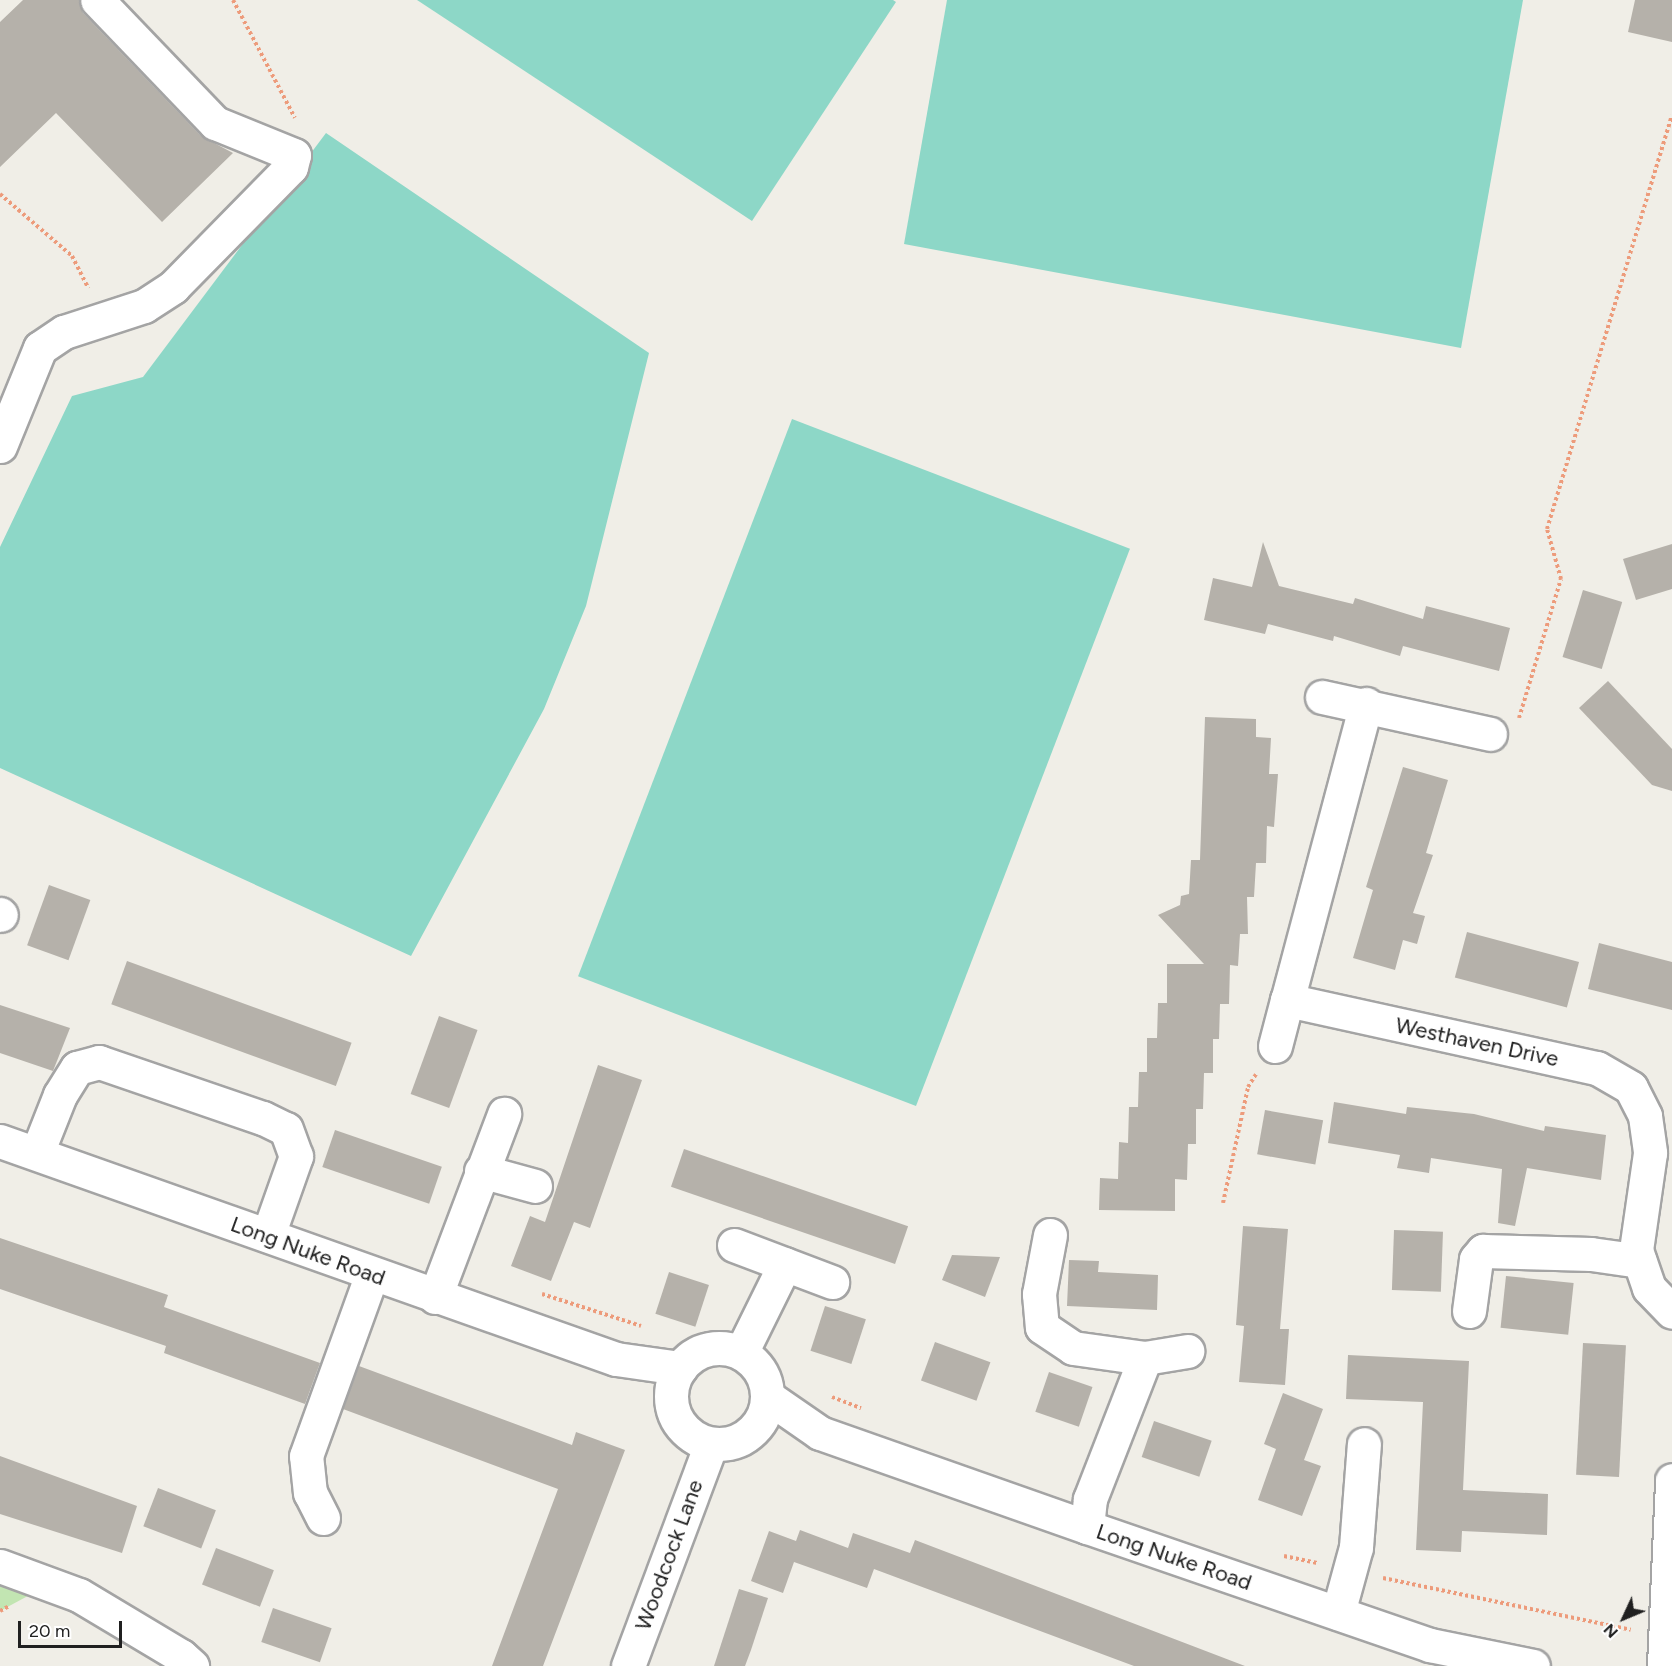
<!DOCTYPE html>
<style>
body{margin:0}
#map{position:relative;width:1672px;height:1666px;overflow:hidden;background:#f0eee7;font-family:Figtree,sans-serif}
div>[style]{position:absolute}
.grass>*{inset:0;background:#c2e5b2}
.pitch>*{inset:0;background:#8dd7c7;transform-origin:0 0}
.building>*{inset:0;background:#b5b1aa;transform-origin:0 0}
.path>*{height:4px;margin-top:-2px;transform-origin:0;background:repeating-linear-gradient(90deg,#ed9b7b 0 3px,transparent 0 6px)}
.roads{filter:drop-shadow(2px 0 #a4a4a4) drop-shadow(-2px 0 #a4a4a4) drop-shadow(0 2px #a4a4a4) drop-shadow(0 -2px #a4a4a4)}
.minor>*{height:33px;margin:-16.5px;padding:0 16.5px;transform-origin:16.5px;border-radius:16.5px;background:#fff}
.minor>.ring{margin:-16.5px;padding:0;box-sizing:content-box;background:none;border:33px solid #fff;border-radius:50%}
span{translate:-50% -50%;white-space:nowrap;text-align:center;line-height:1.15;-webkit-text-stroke:4.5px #fff;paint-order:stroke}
.street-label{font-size:22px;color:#202020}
.north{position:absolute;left:1594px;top:1588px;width:60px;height:60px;-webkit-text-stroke:4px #fff;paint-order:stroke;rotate:226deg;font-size:16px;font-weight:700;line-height:24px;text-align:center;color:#202020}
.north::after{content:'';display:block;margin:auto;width:21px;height:27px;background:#202020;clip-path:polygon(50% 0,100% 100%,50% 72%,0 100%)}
.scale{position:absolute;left:18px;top:1621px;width:104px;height:27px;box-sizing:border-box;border:3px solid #202020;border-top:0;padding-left:8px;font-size:18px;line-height:21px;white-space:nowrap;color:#202020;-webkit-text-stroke:4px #fff;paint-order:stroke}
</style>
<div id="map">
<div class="grass">
<div style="clip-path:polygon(0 1566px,50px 1584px,0 1611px)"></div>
</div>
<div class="pitch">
<div style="clip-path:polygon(417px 0,893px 0,896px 2px,752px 221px)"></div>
<div style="clip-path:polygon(947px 0,1523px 0,1461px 348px,904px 244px)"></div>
<div style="clip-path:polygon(326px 133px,649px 353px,586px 606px,544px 709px,411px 956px,0 768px,0 547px,72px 396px,143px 377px)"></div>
<div style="left:792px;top:419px;width:362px;height:597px;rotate:21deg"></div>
</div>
<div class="building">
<div style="clip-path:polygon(23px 0,79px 0,83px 13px,201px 136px,233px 153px,162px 222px,56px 113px,0 167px,0 22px)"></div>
<div style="clip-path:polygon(1635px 0,1672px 0,1672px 42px,1628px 32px)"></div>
<div style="clip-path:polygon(1263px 542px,1279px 586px,1353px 604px,1355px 598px,1423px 619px,1426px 606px,1510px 628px,1499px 671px,1403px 646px,1400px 656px,1334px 636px,1333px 641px,1268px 624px,1265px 634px,1204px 620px,1213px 578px,1252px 587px)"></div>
<div style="clip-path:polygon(1672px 544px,1672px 589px,1636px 600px,1623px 559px)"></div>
<div style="left:1583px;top:590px;width:41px;height:70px;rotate:17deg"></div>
<div style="clip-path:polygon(1608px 681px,1672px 749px,1672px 791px,1652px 785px,1579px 708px)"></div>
<div style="clip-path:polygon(1205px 717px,1256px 719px,1256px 737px,1271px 738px,1269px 774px,1278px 774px,1274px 827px,1267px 826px,1266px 863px,1256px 863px,1254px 897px,1247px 897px,1248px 934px,1240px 934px,1238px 966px,1230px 965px,1229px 1004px,1220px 1004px,1219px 1039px,1213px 1039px,1213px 1073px,1204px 1073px,1203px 1109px,1196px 1109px,1196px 1144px,1188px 1144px,1187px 1180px,1175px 1179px,1175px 1211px,1099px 1210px,1100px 1178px,1118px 1179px,1119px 1142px,1128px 1143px,1129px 1107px,1138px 1107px,1139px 1072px,1147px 1072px,1147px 1038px,1157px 1038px,1158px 1003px,1167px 1003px,1167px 964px,1204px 964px,1158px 915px,1180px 905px,1181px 896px,1189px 894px,1191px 860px,1200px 860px)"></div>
<div style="clip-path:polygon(1403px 767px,1448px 780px,1426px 853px,1433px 855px,1413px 913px,1425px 916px,1417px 944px,1403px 940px,1395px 970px,1353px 958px,1373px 890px,1366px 887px)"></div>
<div style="left:49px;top:885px;width:44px;height:64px;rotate:20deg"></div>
<div style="left:1467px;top:932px;width:116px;height:47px;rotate:15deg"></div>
<div style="clip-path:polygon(1599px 943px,1672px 962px,1672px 1010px,1588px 989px)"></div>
<div style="left:127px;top:961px;width:239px;height:46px;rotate:20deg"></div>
<div style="clip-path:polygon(0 1005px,70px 1028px,53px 1071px,0 1053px)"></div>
<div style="left:439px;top:1016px;width:41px;height:83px;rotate:20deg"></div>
<div style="clip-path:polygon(598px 1065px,642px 1080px,590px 1228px,574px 1222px,551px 1281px,511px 1266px,530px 1216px,545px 1222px)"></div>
<div style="clip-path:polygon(1334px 1102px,1406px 1114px,1407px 1107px,1474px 1114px,1544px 1131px,1545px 1126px,1606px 1135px,1601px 1180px,1527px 1168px,1515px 1226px,1498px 1223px,1502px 1169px,1431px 1158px,1429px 1173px,1397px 1168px,1400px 1155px,1328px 1143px)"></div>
<div style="left:1265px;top:1110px;width:59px;height:45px;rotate:10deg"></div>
<div style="left:335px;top:1130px;width:113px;height:39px;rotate:19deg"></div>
<div style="left:684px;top:1149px;width:237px;height:40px;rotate:19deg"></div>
<div style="clip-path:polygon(1243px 1226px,1288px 1229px,1280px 1329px,1289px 1329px,1285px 1385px,1239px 1382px,1244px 1326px,1236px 1325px)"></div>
<div style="left:1394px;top:1230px;width:49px;height:60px;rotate:2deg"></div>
<div style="clip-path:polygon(0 1238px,168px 1295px,164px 1307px,320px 1363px,305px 1404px,164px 1353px,166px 1346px,0 1289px)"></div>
<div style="clip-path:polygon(952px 1255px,1000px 1257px,985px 1297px,942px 1280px)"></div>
<div style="clip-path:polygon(1069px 1260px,1099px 1261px,1098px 1272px,1158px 1275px,1157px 1310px,1067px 1306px)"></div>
<div style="left:669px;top:1272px;width:42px;height:44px;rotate:18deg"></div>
<div style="left:1506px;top:1276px;width:68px;height:52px;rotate:6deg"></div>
<div style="left:825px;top:1306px;width:43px;height:47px;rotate:18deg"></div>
<div style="left:935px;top:1342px;width:59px;height:41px;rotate:20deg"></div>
<div style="left:1583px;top:1343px;width:43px;height:132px;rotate:3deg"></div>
<div style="clip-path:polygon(1348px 1355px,1469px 1361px,1463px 1490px,1548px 1494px,1547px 1535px,1462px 1531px,1461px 1552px,1416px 1550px,1423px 1402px,1346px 1399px)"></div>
<div style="clip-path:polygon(359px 1366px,572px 1445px,576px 1432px,625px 1450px,543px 1666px,492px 1666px,558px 1489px,343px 1409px)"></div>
<div style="left:1049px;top:1372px;width:46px;height:42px;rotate:19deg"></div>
<div style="clip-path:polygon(1283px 1393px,1323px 1409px,1304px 1460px,1321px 1466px,1302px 1516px,1258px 1500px,1276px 1449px,1264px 1444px)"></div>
<div style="left:1154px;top:1421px;width:61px;height:38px;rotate:19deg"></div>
<div style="clip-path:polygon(0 1456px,137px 1506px,122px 1553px,0 1514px)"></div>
<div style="left:158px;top:1488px;width:62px;height:41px;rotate:21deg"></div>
<div style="clip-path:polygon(800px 1530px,848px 1548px,853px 1533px,910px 1553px,915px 1540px,1245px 1666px,1134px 1666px,874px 1569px,867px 1588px,794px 1562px,783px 1593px,751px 1581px,769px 1531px,796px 1541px)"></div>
<div style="left:216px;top:1548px;width:62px;height:39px;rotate:21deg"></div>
<div style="clip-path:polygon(739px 1589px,768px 1598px,751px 1650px,745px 1666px,714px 1666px)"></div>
<div style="left:273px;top:1608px;width:62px;height:36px;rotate:19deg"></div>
</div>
<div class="path">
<div style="left:233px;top:0;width:133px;rotate:62.3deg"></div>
<div style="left:0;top:194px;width:95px;rotate:40.7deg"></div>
<div style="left:72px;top:256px;width:36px;rotate:63deg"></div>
<div style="left:1519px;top:718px;width:145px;rotate:-73.2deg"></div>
<div style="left:1561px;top:579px;width:52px;rotate:-105.6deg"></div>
<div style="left:1547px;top:529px;width:432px;rotate:-73.2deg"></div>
<div style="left:1223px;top:1203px;width:119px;rotate:-77.8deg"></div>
<div style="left:1248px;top:1087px;width:15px;rotate:-58deg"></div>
<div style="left:542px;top:1294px;width:104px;rotate:17.9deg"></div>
<div style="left:832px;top:1397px;width:31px;rotate:21deg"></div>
<div style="left:1284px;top:1556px;width:34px;rotate:12deg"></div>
<div style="left:1383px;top:1578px;width:253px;rotate:11.8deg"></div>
<div style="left:0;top:1611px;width:10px;rotate:-29deg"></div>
</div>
<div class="roads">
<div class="minor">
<div style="left:0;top:446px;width:106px;rotate:-67.8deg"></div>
<div style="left:40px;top:348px;width:29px;rotate:-34deg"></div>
<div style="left:64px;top:332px;width:84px;rotate:-18deg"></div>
<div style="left:144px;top:306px;width:35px;rotate:-33deg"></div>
<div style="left:173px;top:287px;width:168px;rotate:-45.5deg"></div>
<div style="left:291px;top:167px;width:12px;rotate:-76deg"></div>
<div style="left:294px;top:155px;width:85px;rotate:-157.9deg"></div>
<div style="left:215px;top:123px;width:170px;rotate:-133.8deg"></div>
<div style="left:1322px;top:697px;width:172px;rotate:12.4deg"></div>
<div style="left:1366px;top:704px;width:306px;rotate:104.9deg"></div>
<div style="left:1287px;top:1000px;width:317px;rotate:12.4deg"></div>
<div style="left:1597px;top:1068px;width:39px;rotate:30deg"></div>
<div style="left:1631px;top:1088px;width:31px;rotate:63deg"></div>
<div style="left:1645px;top:1116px;width:37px;rotate:82deg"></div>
<div style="left:1650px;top:1153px;width:98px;rotate:98.2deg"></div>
<div style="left:1636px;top:1250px;width:40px;rotate:71.1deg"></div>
<div style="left:1649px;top:1288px;width:33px;rotate:46deg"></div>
<div style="left:0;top:914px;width:1px;rotate:45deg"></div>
<div style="left:1275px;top:1046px;width:48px;rotate:-75.4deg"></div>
<div style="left:0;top:1141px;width:653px;rotate:19.49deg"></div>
<div style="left:616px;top:1359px;width:65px;rotate:8deg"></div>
<div style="left:37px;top:1153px;width:62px;rotate:-68.4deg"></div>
<div style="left:60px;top:1095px;width:32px;rotate:-58deg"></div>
<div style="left:77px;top:1068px;width:23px;rotate:-15deg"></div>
<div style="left:99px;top:1062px;width:173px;rotate:18.9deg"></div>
<div style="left:263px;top:1118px;width:25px;rotate:26deg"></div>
<div style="left:286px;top:1129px;width:29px;rotate:70deg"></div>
<div style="left:296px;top:1156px;width:84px;rotate:109.5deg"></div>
<div style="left:481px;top:1171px;width:56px;rotate:15.5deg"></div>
<div style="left:1050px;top:1235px;width:60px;rotate:100.6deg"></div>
<div style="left:1039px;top:1294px;width:33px;rotate:85deg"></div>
<div style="left:1042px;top:1327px;width:37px;rotate:34deg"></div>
<div style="left:1073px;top:1348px;width:73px;rotate:7.9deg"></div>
<div style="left:1145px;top:1358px;width:43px;rotate:-9.5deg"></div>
<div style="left:734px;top:1245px;width:105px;rotate:20.7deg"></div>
<div style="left:435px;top:1297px;width:196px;rotate:-69.3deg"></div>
<div style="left:1469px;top:1311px;width:52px;rotate:-82.3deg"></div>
<div style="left:1476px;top:1259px;width:11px;rotate:-49deg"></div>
<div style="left:1483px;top:1251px;width:108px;rotate:1.6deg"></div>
<div style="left:1591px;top:1254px;width:49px;rotate:8.1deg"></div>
<div class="ring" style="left:671px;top:1348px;width:63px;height:63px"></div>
<div style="left:741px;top:1353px;width:99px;rotate:-63.7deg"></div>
<div style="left:768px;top:1397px;width:63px;rotate:34.7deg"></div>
<div style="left:820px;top:1433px;width:283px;rotate:19.4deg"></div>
<div style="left:1087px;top:1527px;width:363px;rotate:19deg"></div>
<div style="left:1430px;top:1645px;width:105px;rotate:11.5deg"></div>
<div style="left:323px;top:1518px;width:28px;rotate:-117deg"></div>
<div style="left:310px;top:1493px;width:37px;rotate:-96deg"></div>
<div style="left:306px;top:1456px;width:194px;rotate:-70.1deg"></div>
<div style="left:1087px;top:1527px;width:28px;rotate:-84deg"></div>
<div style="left:1090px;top:1499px;width:151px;rotate:-68.7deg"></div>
<div style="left:0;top:1566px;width:84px;rotate:20.2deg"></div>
<div style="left:79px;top:1595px;width:119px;rotate:30.9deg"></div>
<div style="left:181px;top:1656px;width:15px;rotate:42deg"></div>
<div style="left:1338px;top:1613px;width:68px;rotate:-74.7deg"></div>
<div style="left:1356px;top:1547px;width:103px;rotate:-85.6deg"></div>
<div style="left:628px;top:1666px;width:237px;rotate:-69.5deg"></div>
<div style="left:1664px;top:1666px;width:186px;rotate:-87.5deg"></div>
</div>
</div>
<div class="street-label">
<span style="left:1477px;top:1042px;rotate:12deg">Westhaven Drive</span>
<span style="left:308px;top:1251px;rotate:20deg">Long Nuke Road</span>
<span style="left:669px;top:1555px;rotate:-70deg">Woodcock Lane</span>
<span style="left:1174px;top:1557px;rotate:19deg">Long Nuke Road</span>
</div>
<div class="north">N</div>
<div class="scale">20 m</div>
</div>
